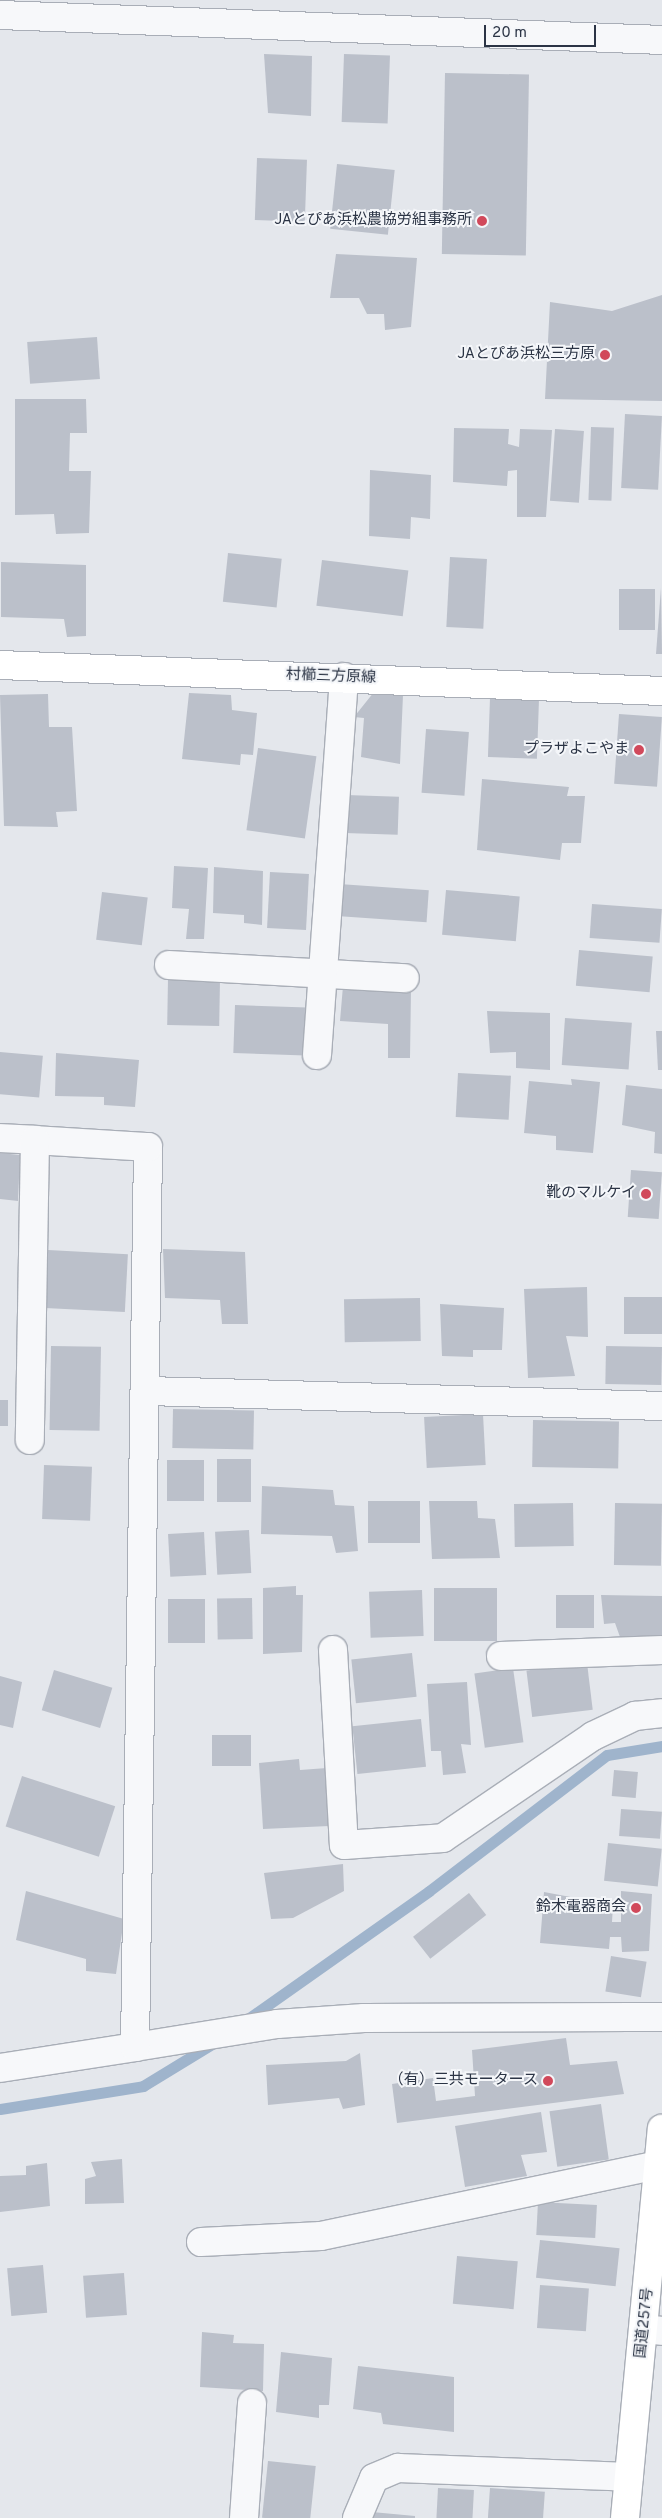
<!DOCTYPE html>
<meta charset="utf-8">
<style>
body{margin:0}
#map{position:relative;width:662px;height:2518px;overflow:hidden;background:#e4e7ec;font-family:Overpass,"Noto Sans JP",sans-serif}
div>[style]{position:absolute}
.stream>*{height:11px;margin:-5.5px;padding:0 5.5px;transform-origin:5.5px;border-radius:5.5px;background:#9fb4cc}
.building>*{inset:0;background:#bbc0ca;transform-origin:0 0}
.roads{filter:drop-shadow(1px 0 #a9aeb7) drop-shadow(-1px 0 #a9aeb7) drop-shadow(0 1px #a9aeb7) drop-shadow(0 -1px #a9aeb7)}
.minor>*{height:28px;margin:-14px;padding:0 14px;transform-origin:14px;border-radius:14px;background:#f7f8fa}
.major>*{height:28px;margin:-14px;padding:0 14px;transform-origin:14px;border-radius:14px;background:#fff}
.highway>*{height:28px;margin:-14px;padding:0 14px;transform-origin:14px;border-radius:14px;background:#fff}
.dots>*{width:14px;height:14px;translate:-50% -50%;box-sizing:border-box;border:2px solid #f4f6f9;border-radius:50%}
span{translate:-50% -50%;white-space:nowrap;text-align:center;line-height:1.15;-webkit-text-stroke:4px #f4f6f9;paint-order:stroke}
.poi-label{font-size:15px;color:#2b3445}
.right{translate:-100% -50%;text-align:right}
.street-label{font-size:15px;color:#2b3445}
.scale{position:absolute;left:484px;top:25px;width:112px;height:22px;box-sizing:border-box;border:2px solid #2b3445;border-top:0;padding-left:6px;font-size:15px;line-height:18px;white-space:nowrap;color:#2b3445;-webkit-text-stroke:4px #f4f6f9;paint-order:stroke}
</style>
<div id="map">
<div class="stream">
<div style="left:245px;top:2021px;width:225px;rotate:-35.2deg"></div>
<div style="left:429px;top:1891px;width:224px;rotate:-37.4deg"></div>
<div style="left:607px;top:1755px;width:56px;rotate:-9.3deg"></div>
<div style="left:0;top:2109px;width:145px;rotate:-9.1deg"></div>
<div style="left:143px;top:2086px;width:84px;rotate:-31.4deg"></div>
</div>
<div class="building">
<div style="clip-path:polygon(264px 54px,312px 56px,311px 116px,268px 113px)"></div>
<div style="left:344px;top:54px;width:46px;height:68px;rotate:2deg"></div>
<div style="left:445px;top:73px;width:84px;height:181px;rotate:1deg"></div>
<div style="left:257px;top:158px;width:50px;height:62px;rotate:2deg"></div>
<div style="left:337px;top:164px;width:58px;height:65px;rotate:6deg"></div>
<div style="clip-path:polygon(336px 254px,417px 258px,411px 327px,385px 330px,384px 314px,367px 314px,359px 298px,330px 298px)"></div>
<div style="clip-path:polygon(662px 295px,662px 401px,545px 399px,550px 302px,612px 311px)"></div>
<div style="left:97px;top:337px;width:42px;height:70px;rotate:86deg"></div>
<div style="clip-path:polygon(15px 399px,86px 399px,87px 433px,70px 433px,69px 471px,91px 471px,89px 533px,56px 534px,54px 514px,15px 515px)"></div>
<div style="left:625px;top:414px;width:37px;height:74px;rotate:3deg"></div>
<div style="left:591px;top:427px;width:23px;height:73px;rotate:2deg"></div>
<div style="clip-path:polygon(454px 428px,509px 429px,508px 444px,519px 447px,520px 429px,552px 430px,546px 517px,517px 517px,517px 470px,508px 471px,507px 486px,453px 482px)"></div>
<div style="left:555px;top:429px;width:29px;height:72px;rotate:4deg"></div>
<div style="clip-path:polygon(370px 470px,431px 475px,430px 519px,411px 517px,410px 539px,369px 536px)"></div>
<div style="left:228px;top:553px;width:54px;height:49px;rotate:6deg"></div>
<div style="left:450px;top:557px;width:37px;height:70px;rotate:3deg"></div>
<div style="left:322px;top:560px;width:87px;height:46px;rotate:7deg"></div>
<div style="clip-path:polygon(1px 562px,86px 565px,86px 636px,67px 637px,64px 619px,1px 617px)"></div>
<div style="clip-path:polygon(661px 588px,662px 654px,656px 654px)"></div>
<div style="left:619px;top:589px;width:36px;height:41px"></div>
<div style="clip-path:polygon(374px 692px,403px 695px,400px 764px,361px 757px,364px 718px,354px 717px)"></div>
<div style="clip-path:polygon(189px 693px,231px 695px,232px 710px,257px 713px,253px 755px,241px 754px,240px 765px,182px 759px)"></div>
<div style="clip-path:polygon(48px 694px,49px 727px,72px 727px,77px 811px,56px 812px,58px 827px,4px 826px,0 695px)"></div>
<div style="left:490px;top:698px;width:49px;height:59px;rotate:2deg"></div>
<div style="left:619px;top:714px;width:43px;height:70px;rotate:4deg"></div>
<div style="left:426px;top:729px;width:43px;height:64px;rotate:4deg"></div>
<div style="left:258px;top:748px;width:59px;height:83px;rotate:8deg"></div>
<div style="clip-path:polygon(482px 779px,569px 787px,567px 796px,585px 796px,581px 843px,562px 843px,560px 860px,477px 850px)"></div>
<div style="left:346px;top:795px;width:53px;height:38px;rotate:2deg"></div>
<div style="clip-path:polygon(174px 866px,208px 868px,204px 939px,186px 939px,189px 909px,172px 908px)"></div>
<div style="clip-path:polygon(214px 867px,263px 871px,262px 925px,244px 923px,244px 915px,213px 913px)"></div>
<div style="left:270px;top:872px;width:39px;height:56px;rotate:3deg"></div>
<div style="left:339px;top:884px;width:90px;height:32px;rotate:4deg"></div>
<div style="left:446px;top:890px;width:74px;height:45px;rotate:5deg"></div>
<div style="left:102px;top:892px;width:46px;height:48px;rotate:7deg"></div>
<div style="left:592px;top:904px;width:70px;height:34px;rotate:4deg"></div>
<div style="left:579px;top:950px;width:74px;height:36px;rotate:5deg"></div>
<div style="left:168px;top:979px;width:52px;height:46px;rotate:1deg"></div>
<div style="clip-path:polygon(343px 986px,411px 989px,410px 1058px,388px 1058px,388px 1024px,340px 1021px)"></div>
<div style="left:235px;top:1005px;width:72px;height:48px;rotate:2deg"></div>
<div style="clip-path:polygon(487px 1011px,550px 1013px,550px 1070px,516px 1068px,516px 1052px,490px 1053px)"></div>
<div style="left:565px;top:1018px;width:67px;height:47px;rotate:4deg"></div>
<div style="clip-path:polygon(656px 1031px,662px 1031px,662px 1070px,658px 1070px)"></div>
<div style="left:0;top:1052px;width:43px;height:42px;rotate:5deg"></div>
<div style="clip-path:polygon(56px 1053px,139px 1060px,135px 1107px,104px 1105px,104px 1097px,55px 1096px)"></div>
<div style="left:458px;top:1073px;width:53px;height:44px;rotate:3deg"></div>
<div style="clip-path:polygon(571px 1079px,600px 1082px,593px 1153px,556px 1150px,556px 1136px,524px 1133px,529px 1081px,572px 1085px)"></div>
<div style="clip-path:polygon(626px 1085px,662px 1089px,662px 1154px,654px 1153px,655px 1132px,622px 1125px)"></div>
<div style="clip-path:polygon(0 1153px,20px 1155px,18px 1201px,0 1199px)"></div>
<div style="left:631px;top:1170px;width:31px;height:47px;rotate:4deg"></div>
<div style="clip-path:polygon(163px 1249px,245px 1252px,248px 1324px,222px 1324px,220px 1300px,165px 1298px)"></div>
<div style="left:48px;top:1250px;width:80px;height:58px;rotate:3deg"></div>
<div style="clip-path:polygon(587px 1287px,588px 1337px,566px 1336px,575px 1376px,528px 1378px,524px 1289px)"></div>
<div style="left:624px;top:1297px;width:38px;height:37px"></div>
<div style="left:420px;top:1298px;width:43px;height:76px;rotate:89deg"></div>
<div style="clip-path:polygon(440px 1304px,504px 1308px,502px 1350px,473px 1350px,473px 1357px,442px 1356px)"></div>
<div style="left:51px;top:1346px;width:50px;height:84px;rotate:1deg"></div>
<div style="left:606px;top:1346px;width:56px;height:38px;rotate:1deg"></div>
<div style="left:0;top:1400px;width:8px;height:26px"></div>
<div style="left:173px;top:1409px;width:81px;height:39px;rotate:1deg"></div>
<div style="left:483px;top:1414px;width:51px;height:59px;rotate:87deg"></div>
<div style="left:533px;top:1420px;width:86px;height:47px;rotate:1deg"></div>
<div style="left:217px;top:1459px;width:34px;height:43px"></div>
<div style="left:167px;top:1460px;width:37px;height:41px"></div>
<div style="left:44px;top:1465px;width:48px;height:54px;rotate:2deg"></div>
<div style="clip-path:polygon(262px 1486px,333px 1490px,335px 1505px,354px 1506px,358px 1551px,336px 1553px,332px 1536px,261px 1534px)"></div>
<div style="left:420px;top:1501px;width:42px;height:52px;rotate:90deg"></div>
<div style="clip-path:polygon(429px 1501px,477px 1501px,478px 1518px,495px 1519px,500px 1558px,432px 1559px)"></div>
<div style="left:573px;top:1503px;width:43px;height:59px;rotate:89deg"></div>
<div style="left:615px;top:1503px;width:47px;height:62px;rotate:1deg"></div>
<div style="left:249px;top:1530px;width:43px;height:34px;rotate:87deg"></div>
<div style="left:204px;top:1532px;width:43px;height:36px;rotate:87deg"></div>
<div style="clip-path:polygon(296px 1586px,296px 1595px,303px 1595px,302px 1652px,263px 1654px,263px 1588px)"></div>
<div style="left:434px;top:1588px;width:63px;height:53px"></div>
<div style="left:422px;top:1590px;width:46px;height:53px;rotate:88deg"></div>
<div style="left:556px;top:1595px;width:38px;height:33px"></div>
<div style="clip-path:polygon(601px 1595px,662px 1596px,662px 1635px,620px 1637px,615px 1623px,604px 1624px)"></div>
<div style="left:252px;top:1598px;width:41px;height:35px;rotate:89deg"></div>
<div style="left:168px;top:1599px;width:37px;height:44px"></div>
<div style="left:412px;top:1653px;width:44px;height:61px;rotate:84deg"></div>
<div style="left:587px;top:1663px;width:47px;height:61px;rotate:83deg"></div>
<div style="left:513px;top:1668px;width:75px;height:39px;rotate:82deg"></div>
<div style="left:54px;top:1670px;width:61px;height:42px;rotate:17deg"></div>
<div style="clip-path:polygon(0 1676px,22px 1682px,13px 1728px,0 1725px)"></div>
<div style="clip-path:polygon(467px 1682px,471px 1745px,461px 1744px,466px 1773px,443px 1775px,441px 1751px,431px 1751px,427px 1684px)"></div>
<div style="left:421px;top:1719px;width:48px;height:69px;rotate:84deg"></div>
<div style="left:212px;top:1735px;width:39px;height:31px"></div>
<div style="clip-path:polygon(299px 1759px,300px 1770px,327px 1768px,329px 1826px,263px 1829px,259px 1763px)"></div>
<div style="left:614px;top:1770px;width:24px;height:26px;rotate:5deg"></div>
<div style="left:22px;top:1776px;width:98px;height:53px;rotate:18deg"></div>
<div style="left:621px;top:1809px;width:41px;height:27px;rotate:4deg"></div>
<div style="left:608px;top:1843px;width:54px;height:38px;rotate:6deg"></div>
<div style="clip-path:polygon(343px 1864px,344px 1891px,293px 1918px,271px 1919px,264px 1873px)"></div>
<div style="clip-path:polygon(26px 1891px,124px 1919px,116px 1974px,86px 1971px,86px 1959px,16px 1940px)"></div>
<div style="clip-path:polygon(621px 1891px,652px 1894px,649px 1951px,622px 1952px,621px 1937px,610px 1937px,609px 1949px,540px 1943px,544px 1892px,613px 1905px,612px 1922px,621px 1922px)"></div>
<div style="left:469px;top:1893px;width:28px;height:71px;rotate:52deg"></div>
<div style="left:611px;top:1956px;width:36px;height:36px;rotate:9deg"></div>
<div style="clip-path:polygon(566px 2038px,570px 2065px,617px 2061px,624px 2094px,397px 2123px,392px 2084px,433px 2078px,436px 2101px,475px 2096px,472px 2050px)"></div>
<div style="clip-path:polygon(360px 2053px,365px 2105px,343px 2109px,339px 2098px,268px 2105px,266px 2065px,346px 2061px)"></div>
<div style="left:601px;top:2104px;width:56px;height:52px;rotate:82deg"></div>
<div style="clip-path:polygon(541px 2112px,547px 2152px,521px 2155px,527px 2176px,465px 2187px,455px 2126px)"></div>
<div style="clip-path:polygon(122px 2159px,124px 2203px,85px 2204px,85px 2179px,96px 2176px,91px 2162px)"></div>
<div style="clip-path:polygon(47px 2163px,50px 2206px,0 2212px,0 2176px,26px 2175px,26px 2166px)"></div>
<div style="left:538px;top:2202px;width:59px;height:33px;rotate:3deg"></div>
<div style="left:540px;top:2240px;width:80px;height:38px;rotate:6deg"></div>
<div style="left:457px;top:2256px;width:61px;height:48px;rotate:5deg"></div>
<div style="left:43px;top:2265px;width:48px;height:36px;rotate:85deg"></div>
<div style="left:124px;top:2273px;width:42px;height:41px;rotate:86deg"></div>
<div style="left:540px;top:2285px;width:49px;height:43px;rotate:4deg"></div>
<div style="clip-path:polygon(202px 2332px,234px 2335px,233px 2343px,264px 2344px,263px 2391px,200px 2387px)"></div>
<div style="clip-path:polygon(281px 2352px,332px 2358px,329px 2405px,319px 2405px,319px 2418px,276px 2412px)"></div>
<div style="clip-path:polygon(358px 2366px,454px 2377px,454px 2432px,383px 2424px,381px 2413px,353px 2409px)"></div>
<div style="left:268px;top:2461px;width:48px;height:57px;rotate:6deg"></div>
<div style="left:438px;top:2488px;width:36px;height:30px;rotate:3deg"></div>
<div style="left:490px;top:2488px;width:55px;height:30px;rotate:4deg"></div>
<div style="clip-path:polygon(372px 2512px,415px 2516px,415px 2518px,371px 2518px)"></div>
</div>
<div class="roads">
<div class="minor">
<div style="left:0;top:15px;width:662px;rotate:2.16deg"></div>
<div style="left:169px;top:965px;width:236px;rotate:3.2deg"></div>
<div style="left:317px;top:1055px;width:379px;rotate:-85.9deg"></div>
<div style="left:0;top:1138px;width:35px;rotate:3deg"></div>
<div style="left:148px;top:1391px;width:514px;rotate:1.67deg"></div>
<div style="left:333px;top:1650px;width:195px;rotate:86.8deg"></div>
<div style="left:344px;top:1845px;width:99px;rotate:-4deg"></div>
<div style="left:443px;top:1838px;width:181px;rotate:-34.2deg"></div>
<div style="left:593px;top:1736px;width:47px;rotate:-25.5deg"></div>
<div style="left:635px;top:1716px;width:27px;rotate:-6deg"></div>
<div style="left:501px;top:1656px;width:161px;rotate:-2.1deg"></div>
<div style="left:135px;top:2047px;width:144px;rotate:-9.2deg"></div>
<div style="left:277px;top:2024px;width:87px;rotate:-3.9deg"></div>
<div style="left:364px;top:2018px;width:298px;rotate:-0.2deg"></div>
<div style="left:0;top:2068px;width:137px;rotate:-8.8deg"></div>
<div style="left:135px;top:2047px;width:900px;rotate:-89.17deg"></div>
<div style="left:148px;top:1147px;width:113px;rotate:-176.5deg"></div>
<div style="left:35px;top:1140px;width:300px;rotate:91deg"></div>
<div style="left:201px;top:2242px;width:120px;rotate:-2.9deg"></div>
<div style="left:321px;top:2236px;width:345px;rotate:-11.9deg"></div>
<div style="left:644px;top:2329px;width:18px;rotate:6deg"></div>
<div style="left:244px;top:2518px;width:115px;rotate:-86deg"></div>
<div style="left:357px;top:2518px;width:43px;rotate:-67deg"></div>
<div style="left:374px;top:2478px;width:26px;rotate:-23deg"></div>
<div style="left:398px;top:2468px;width:231px;rotate:2.2deg"></div>
</div>
<div class="major">
<div style="left:0;top:665px;width:663px;rotate:2.25deg"></div>
</div>
<div class="highway">
<div style="left:625px;top:2518px;width:391px;rotate:-84.6deg"></div>
</div>
</div>
<div class="dots">
<div style="left:482px;top:221px;background:#d1495b"></div>
<div style="left:605px;top:355px;background:#d1495b"></div>
<div style="left:639px;top:750px;background:#d1495b"></div>
<div style="left:646px;top:1194px;background:#d1495b"></div>
<div style="left:636px;top:1908px;background:#d1495b"></div>
<div style="left:548px;top:2081px;background:#d1495b"></div>
</div>
<div class="poi-label">
<span class="right" style="left:472px;top:221px">JAとぴあ浜松農協労組事務所</span>
<span class="right" style="left:595px;top:355px">JAとぴあ浜松三方原</span>
<span class="right" style="left:629px;top:750px">プラザよこやま</span>
<span class="right" style="left:636px;top:1194px">靴のマルケイ</span>
<span class="right" style="left:626px;top:1908px">鈴木電器商会</span>
<span class="right" style="left:538px;top:2081px">（有）三共モータース</span>
</div>
<div class="street-label">
<span style="left:331px;top:677px;rotate:2deg">村櫛三方原線</span>
<span style="left:645px;top:2323px;rotate:-84deg">国道257号</span>
</div>
<div class="scale">20 m</div>
</div>
